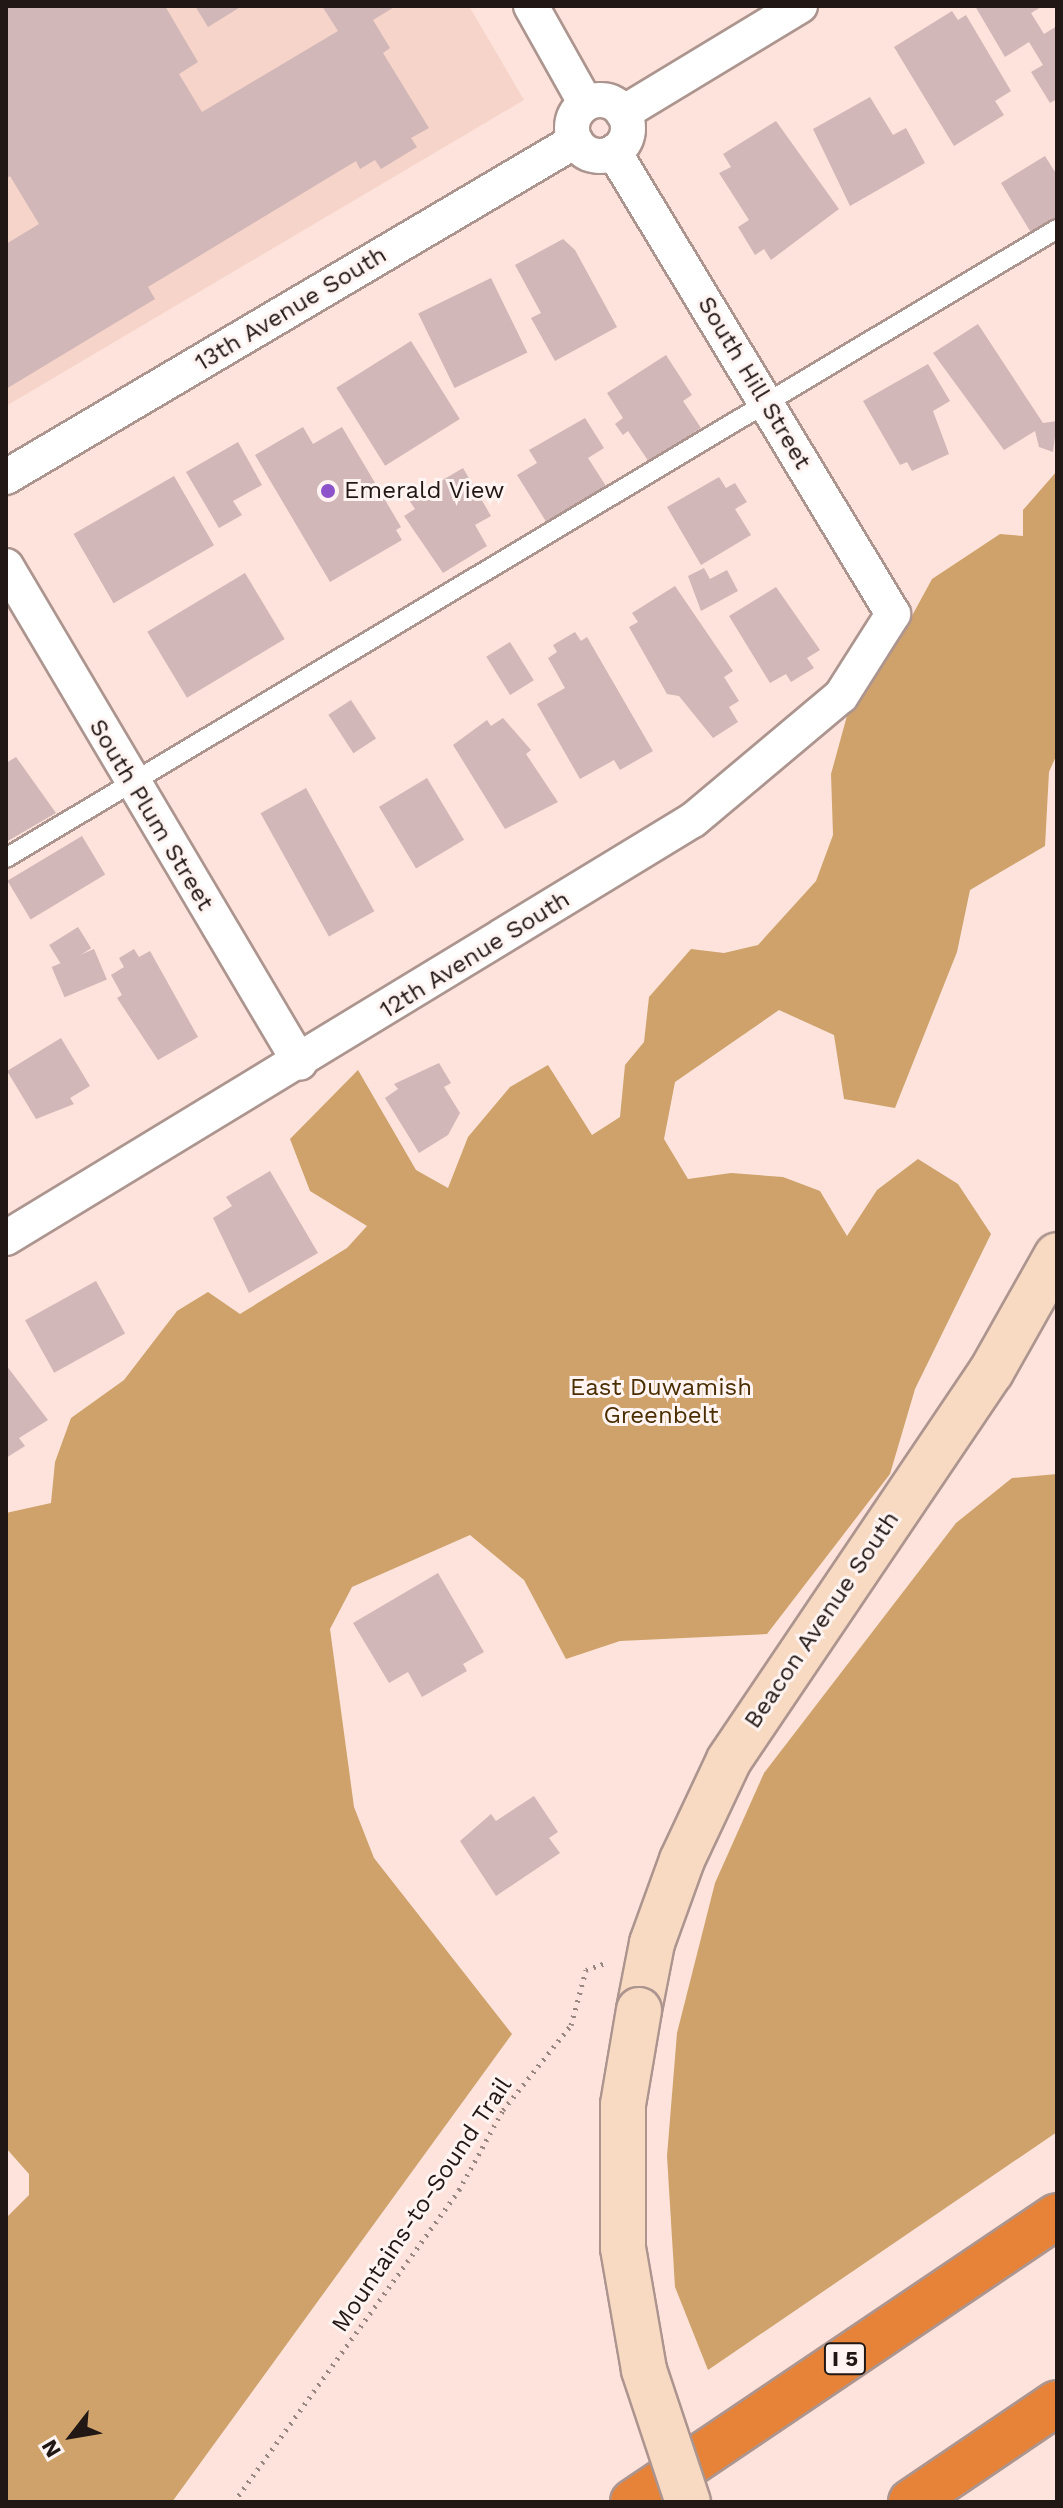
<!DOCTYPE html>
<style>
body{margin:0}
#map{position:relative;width:1063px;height:2508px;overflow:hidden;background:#fde3db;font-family:"Work Sans",sans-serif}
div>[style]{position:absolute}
.built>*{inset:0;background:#f6d4ca}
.forest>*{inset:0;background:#cea26a}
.building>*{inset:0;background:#d1b7b7;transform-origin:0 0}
.path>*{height:5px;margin-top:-2.5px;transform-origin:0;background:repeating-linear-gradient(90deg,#988680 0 2px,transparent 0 8px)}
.roads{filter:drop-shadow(2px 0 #ad958f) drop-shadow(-2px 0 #ad958f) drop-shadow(0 2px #ad958f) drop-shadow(0 -2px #ad958f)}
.service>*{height:18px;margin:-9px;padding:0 9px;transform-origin:9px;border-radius:9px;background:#fff}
.minor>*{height:34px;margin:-17px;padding:0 17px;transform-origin:17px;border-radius:17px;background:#fff}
.minor>.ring{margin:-17px;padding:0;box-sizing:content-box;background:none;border:34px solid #fff;border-radius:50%}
.secondary>*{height:44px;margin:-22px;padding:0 22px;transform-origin:22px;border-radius:22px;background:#f8dac3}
.motorway>*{height:44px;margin:-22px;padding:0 22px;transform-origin:22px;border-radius:22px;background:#e68338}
.bridges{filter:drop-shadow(2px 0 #ad958f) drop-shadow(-2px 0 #ad958f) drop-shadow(0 2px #ad958f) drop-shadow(0 -2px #ad958f)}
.secondary-bridge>*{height:44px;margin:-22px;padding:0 22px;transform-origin:22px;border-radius:22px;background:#f8dac3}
.dots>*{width:22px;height:22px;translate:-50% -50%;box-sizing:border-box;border:4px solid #fff4f1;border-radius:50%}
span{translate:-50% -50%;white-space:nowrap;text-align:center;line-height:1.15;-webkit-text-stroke:6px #fff4f1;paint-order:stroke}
.shield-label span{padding:2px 6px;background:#fff4f1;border:2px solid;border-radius:6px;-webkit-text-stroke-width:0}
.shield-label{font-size:22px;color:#211815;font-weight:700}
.street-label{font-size:24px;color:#211815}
.poi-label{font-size:24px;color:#211815}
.left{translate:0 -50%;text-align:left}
.park-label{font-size:24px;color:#4a2d00}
.frame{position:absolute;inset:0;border:8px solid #211815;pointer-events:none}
.north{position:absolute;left:32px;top:2396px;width:80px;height:80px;-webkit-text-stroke:6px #fff4f1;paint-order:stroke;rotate:239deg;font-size:22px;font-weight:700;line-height:32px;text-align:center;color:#211815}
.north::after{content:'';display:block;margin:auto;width:28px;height:36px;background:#211815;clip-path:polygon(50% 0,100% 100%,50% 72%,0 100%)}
</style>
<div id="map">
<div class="built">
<div style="clip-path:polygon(6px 6px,469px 6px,524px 100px,6px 406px)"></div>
</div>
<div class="forest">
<div style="clip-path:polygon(1057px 471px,1057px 754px,1049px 772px,1045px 846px,970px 890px,957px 952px,895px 1108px,844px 1099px,834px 1035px,779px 1010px,675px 1082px,664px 1139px,688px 1179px,731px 1173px,783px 1177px,820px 1191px,847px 1236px,877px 1190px,918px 1159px,958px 1184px,991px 1234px,915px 1389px,890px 1474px,767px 1634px,620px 1641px,566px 1659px,524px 1580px,470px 1535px,352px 1587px,330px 1629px,354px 1807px,374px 1858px,512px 2034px,172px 2502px,6px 2502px,6px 2218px,29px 2195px,29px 2174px,6px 2148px,6px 1513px,51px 1503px,55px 1462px,71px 1418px,124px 1380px,177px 1311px,208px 1292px,240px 1314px,347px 1248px,367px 1226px,310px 1191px,290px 1139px,358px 1070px,416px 1170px,448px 1188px,468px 1137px,510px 1087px,548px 1065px,592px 1135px,620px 1117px,625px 1065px,644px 1042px,649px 997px,691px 949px,724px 953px,758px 945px,816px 881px,833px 835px,831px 774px,853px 694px,907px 625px,932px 579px,1000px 534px,1023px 536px,1023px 510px)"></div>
<div style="clip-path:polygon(1057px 1474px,1057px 2132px,708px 2370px,675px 2287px,667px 2156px,677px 2033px,715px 1883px,764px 1773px,956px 1523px,1012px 1478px)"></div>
</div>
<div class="building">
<div style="clip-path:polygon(6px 6px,165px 6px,198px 62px,179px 74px,202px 112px,338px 31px,322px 6px,396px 6px,373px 20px,390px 48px,383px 53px,429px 128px,411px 138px,417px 147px,381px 169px,375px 160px,360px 169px,356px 161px,148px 287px,155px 299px,6px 389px,6px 244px,39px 224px,10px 176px,6px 179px)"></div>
<div style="clip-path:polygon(195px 6px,242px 6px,208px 27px)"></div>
<div style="clip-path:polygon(975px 6px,1043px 6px,1031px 13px,1044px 34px,1057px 26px,1057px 99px,1050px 103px,1031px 72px,1043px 65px,1029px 42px,1005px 57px)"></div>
<div style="clip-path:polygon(952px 11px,958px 20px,966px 15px,1011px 91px,995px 101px,1004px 115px,954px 146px,894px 47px)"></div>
<div style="clip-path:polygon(870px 97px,893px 135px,906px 128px,925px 163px,850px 206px,813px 129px)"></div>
<div style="clip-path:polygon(776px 121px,839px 209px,771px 260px,764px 249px,755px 255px,738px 227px,749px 220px,719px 173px,731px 167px,723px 154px)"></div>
<div style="clip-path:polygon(1045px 156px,1057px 175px,1057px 221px,1033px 236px,1001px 183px)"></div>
<div style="clip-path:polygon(563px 239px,575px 250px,617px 327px,555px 361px,531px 318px,541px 313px,515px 265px)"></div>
<div style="left:491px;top:278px;width:83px;height:81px;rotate:64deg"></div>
<div style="clip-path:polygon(978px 324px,1043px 423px,1057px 421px,1053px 452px,1039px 447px,1035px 431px,1004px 450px,933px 353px)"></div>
<div style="left:411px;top:341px;width:92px;height:88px;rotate:58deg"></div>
<div style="clip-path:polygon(666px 355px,692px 395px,683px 401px,701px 428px,649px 462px,628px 431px,623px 435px,615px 424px,623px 418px,607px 393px)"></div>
<div style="clip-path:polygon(928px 364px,950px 401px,933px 411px,949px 454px,912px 471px,907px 462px,900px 465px,863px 401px)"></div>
<div style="clip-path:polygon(585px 418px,604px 448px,588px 458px,606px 486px,547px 523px,517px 475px,537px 463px,529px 450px)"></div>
<div style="clip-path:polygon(303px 427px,313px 444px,342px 427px,401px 527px,396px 530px,402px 540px,330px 582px,255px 455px)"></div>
<div style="clip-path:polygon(238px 442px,262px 485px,233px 501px,242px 515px,219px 528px,186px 472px)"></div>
<div style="clip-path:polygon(463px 468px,491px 516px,475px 525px,487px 546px,443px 573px,404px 516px,415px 509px,409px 500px)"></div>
<div style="left:174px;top:476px;width:80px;height:116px;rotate:60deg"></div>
<div style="clip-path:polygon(719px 477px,726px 488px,735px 483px,747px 502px,735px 509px,751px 535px,701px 565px,667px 507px)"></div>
<div style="clip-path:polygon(704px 568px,710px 579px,727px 570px,738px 591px,701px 611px,688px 576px)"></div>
<div style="left:245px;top:573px;width:77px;height:114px;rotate:59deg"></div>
<div style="clip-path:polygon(675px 586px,733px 671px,724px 677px,739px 701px,729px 707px,738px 722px,713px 738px,679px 696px,667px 694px,629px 627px,638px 622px,632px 613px)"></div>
<div style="clip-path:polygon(776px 587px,820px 650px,807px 658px,814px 668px,791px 682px,786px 674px,770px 683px,729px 616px)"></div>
<div style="clip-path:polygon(575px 632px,581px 641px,587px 637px,653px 751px,620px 770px,614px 760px,580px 779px,537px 704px,565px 688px,548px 658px,557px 652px,553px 645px)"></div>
<div style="left:510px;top:642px;width:45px;height:28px;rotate:58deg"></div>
<div style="left:351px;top:700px;width:46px;height:27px;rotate:57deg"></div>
<div style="clip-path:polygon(503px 718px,531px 750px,526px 754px,558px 802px,505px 829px,453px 745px,487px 720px,491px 726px)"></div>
<div style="clip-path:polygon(16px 757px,56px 813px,6px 842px,6px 763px)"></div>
<div style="left:427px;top:778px;width:72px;height:56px;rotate:59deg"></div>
<div style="left:306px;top:788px;width:141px;height:52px;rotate:61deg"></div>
<div style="left:82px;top:836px;width:45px;height:87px;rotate:59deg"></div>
<div style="left:78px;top:927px;width:25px;height:34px;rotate:58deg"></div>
<div style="left:94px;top:949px;width:33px;height:46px;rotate:67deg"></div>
<div style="clip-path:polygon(134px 949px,139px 957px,150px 951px,198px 1037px,158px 1060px,117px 998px,122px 995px,111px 975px,124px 967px,119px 958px)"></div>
<div style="clip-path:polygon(61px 1038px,90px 1086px,70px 1098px,74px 1104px,36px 1119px,7px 1071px)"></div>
<div style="clip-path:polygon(439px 1063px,451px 1083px,444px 1087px,460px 1113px,448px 1135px,419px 1153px,385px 1098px,398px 1089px,394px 1084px)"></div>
<div style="clip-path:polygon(270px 1171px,318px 1253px,249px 1293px,213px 1218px,232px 1206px,226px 1197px)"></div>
<div style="left:96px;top:1281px;width:60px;height:81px;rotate:61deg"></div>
<div style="clip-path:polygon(6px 1365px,48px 1420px,19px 1438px,25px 1446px,6px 1458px)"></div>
<div style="clip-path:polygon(438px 1573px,484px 1652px,463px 1664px,467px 1671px,422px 1697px,408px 1672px,389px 1683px,353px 1623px)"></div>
<div style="clip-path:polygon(534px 1796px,558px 1832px,549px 1838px,560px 1853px,496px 1896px,460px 1841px,491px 1814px,496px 1821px)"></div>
</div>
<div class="path">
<div style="left:234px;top:2502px;width:385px;rotate:-54.2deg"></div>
<div style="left:459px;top:2190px;width:91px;rotate:-61.2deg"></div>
<div style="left:503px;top:2110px;width:109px;rotate:-51.3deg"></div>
<div style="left:571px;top:2025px;width:57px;rotate:-74.7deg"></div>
<div style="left:586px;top:1970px;width:20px;rotate:-20deg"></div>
</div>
<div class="roads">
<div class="service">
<div style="left:6px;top:858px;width:1225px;rotate:-30.9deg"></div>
</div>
<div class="minor">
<div style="left:531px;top:6px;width:112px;rotate:60.7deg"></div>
<div class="ring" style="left:572px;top:100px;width:22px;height:22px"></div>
<div style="left:623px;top:113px;width:207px;rotate:-31.2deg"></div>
<div style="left:6px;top:477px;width:661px;rotate:-30.56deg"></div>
<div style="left:6px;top:566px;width:577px;rotate:59.39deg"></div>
<div style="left:6px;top:1238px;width:804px;rotate:-31.32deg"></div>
<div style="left:693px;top:820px;width:193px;rotate:-40deg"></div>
<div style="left:841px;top:696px;width:97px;rotate:-57.6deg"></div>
<div style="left:893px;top:614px;width:540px;rotate:-121.13deg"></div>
</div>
<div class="secondary">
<div style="left:639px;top:2010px;width:68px;rotate:-79deg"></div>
<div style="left:652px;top:1943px;width:88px;rotate:-70.1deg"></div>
<div style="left:682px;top:1860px;width:110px;rotate:-64.8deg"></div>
<div style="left:729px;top:1760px;width:468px;rotate:-56deg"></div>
<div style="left:991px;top:1372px;width:134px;rotate:-60.6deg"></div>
</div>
<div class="motorway">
<div style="left:633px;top:2502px;width:511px;rotate:-34deg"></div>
<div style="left:911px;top:2502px;width:176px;rotate:-34.1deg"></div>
</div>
</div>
<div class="bridges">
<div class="secondary-bridge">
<div style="left:639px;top:2010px;width:96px;rotate:99.6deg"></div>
<div style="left:623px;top:2105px;width:143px;rotate:90deg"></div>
<div style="left:623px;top:2248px;width:124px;rotate:80.2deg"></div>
<div style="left:644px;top:2370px;width:139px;rotate:71.6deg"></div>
</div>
</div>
<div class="dots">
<div style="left:328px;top:491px;background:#8c53ca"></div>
</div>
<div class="shield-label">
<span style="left:845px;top:2359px">I 5</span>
</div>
<div class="street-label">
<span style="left:291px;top:309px;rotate:-31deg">13th Avenue South</span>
<span style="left:754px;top:383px;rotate:59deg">South Hill Street</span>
<span style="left:151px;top:815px;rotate:59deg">South Plum Street</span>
<span style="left:475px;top:955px;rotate:-32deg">12th Avenue South</span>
<span style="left:822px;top:1620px;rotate:-56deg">Beacon Avenue South</span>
<span style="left:422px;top:2205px;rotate:-56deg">Mountains-to-Sound Trail</span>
</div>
<div class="poi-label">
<span class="left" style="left:344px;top:491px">Emerald View</span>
</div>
<div class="park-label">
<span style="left:661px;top:1402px">East Duwamish<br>Greenbelt</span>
</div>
<div class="frame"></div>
<div class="north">N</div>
</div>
